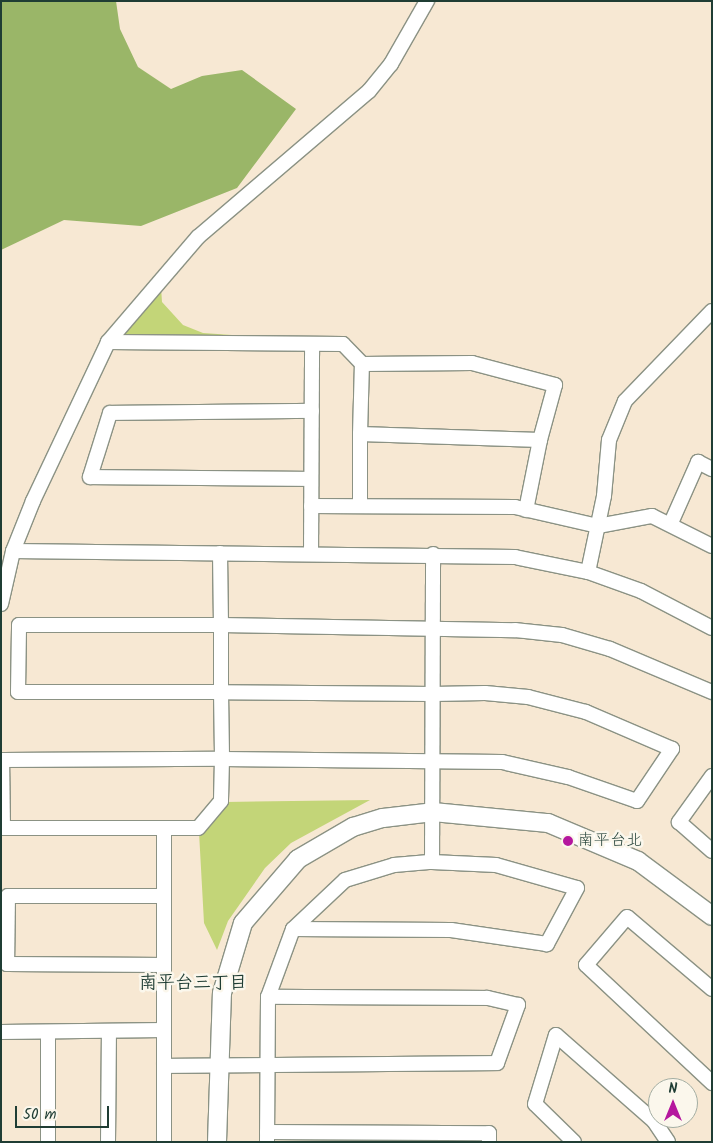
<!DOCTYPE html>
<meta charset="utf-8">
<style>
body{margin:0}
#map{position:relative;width:713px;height:1143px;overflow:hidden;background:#f7e8d3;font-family:Kalam,"Klee One",sans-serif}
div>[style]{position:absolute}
.green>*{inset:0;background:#c3d578}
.forest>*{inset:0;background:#9ab668}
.roads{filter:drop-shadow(1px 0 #8b9284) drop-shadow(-1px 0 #8b9284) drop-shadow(0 1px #8b9284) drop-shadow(0 -1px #8b9284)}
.minor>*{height:14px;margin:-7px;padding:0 7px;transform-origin:7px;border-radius:7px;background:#fff}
.tertiary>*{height:18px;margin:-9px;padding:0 9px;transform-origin:9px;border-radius:9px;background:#fff}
.dots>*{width:14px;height:14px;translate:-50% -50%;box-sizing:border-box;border:2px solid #fbf7ec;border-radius:50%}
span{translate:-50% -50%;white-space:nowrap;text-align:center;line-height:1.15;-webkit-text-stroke:5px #fbf7ec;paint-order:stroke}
.poi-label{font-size:16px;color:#1f3d34}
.left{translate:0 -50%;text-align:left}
.neighbourhood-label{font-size:18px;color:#1f3d34;font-weight:700}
.frame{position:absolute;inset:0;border:2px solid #1f3d34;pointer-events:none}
.north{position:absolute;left:648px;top:1078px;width:50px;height:50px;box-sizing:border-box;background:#fbf7ec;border:1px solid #a3ada2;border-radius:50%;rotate:0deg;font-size:14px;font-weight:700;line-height:20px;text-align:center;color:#1f3d34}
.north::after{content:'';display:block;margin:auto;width:18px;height:22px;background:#b5179e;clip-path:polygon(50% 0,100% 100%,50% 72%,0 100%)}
.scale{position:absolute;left:15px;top:1106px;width:94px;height:22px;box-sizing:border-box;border:2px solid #1f3d34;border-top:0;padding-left:6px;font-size:15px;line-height:18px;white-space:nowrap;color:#1f3d34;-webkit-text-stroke:4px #fbf7ec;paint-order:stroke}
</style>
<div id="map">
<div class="green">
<div style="clip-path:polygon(161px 287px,162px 302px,183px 325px,203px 333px,232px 335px,113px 340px)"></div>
<div style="clip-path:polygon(370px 800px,291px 843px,265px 868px,228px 921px,217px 950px,204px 923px,199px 832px,226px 802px)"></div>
</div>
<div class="forest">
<div style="clip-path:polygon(1px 1px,116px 1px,120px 29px,138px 67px,171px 89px,202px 76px,242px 70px,296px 109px,237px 188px,141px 226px,64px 220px,1px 250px)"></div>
</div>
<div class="roads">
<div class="minor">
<div style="left:108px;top:342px;width:235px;rotate:0.5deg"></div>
<div style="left:343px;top:344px;width:28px;rotate:46deg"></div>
<div style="left:362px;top:364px;width:110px;rotate:-0.5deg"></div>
<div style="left:472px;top:363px;width:86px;rotate:14.8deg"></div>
<div style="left:555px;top:385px;width:57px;rotate:105.3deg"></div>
<div style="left:540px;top:440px;width:180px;rotate:-178.1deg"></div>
<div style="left:360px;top:434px;width:70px;rotate:-88.4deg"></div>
<div style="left:360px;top:434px;width:72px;rotate:90deg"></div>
<div style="left:311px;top:479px;width:221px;rotate:-179.5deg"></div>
<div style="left:90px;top:477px;width:67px;rotate:-72.6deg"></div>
<div style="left:110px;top:413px;width:202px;rotate:-0.6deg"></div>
<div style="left:311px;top:506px;width:204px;rotate:0.3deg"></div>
<div style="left:515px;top:507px;width:85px;rotate:12.9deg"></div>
<div style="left:598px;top:526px;width:55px;rotate:-10.5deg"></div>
<div style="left:652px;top:516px;width:67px;rotate:26.6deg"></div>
<div style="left:526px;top:510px;width:71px;rotate:-78.7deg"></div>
<div style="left:671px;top:523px;width:67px;rotate:-66.1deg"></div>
<div style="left:698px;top:462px;width:16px;rotate:27deg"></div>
<div style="left:13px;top:551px;width:502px;rotate:0.68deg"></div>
<div style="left:515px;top:557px;width:75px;rotate:11.6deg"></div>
<div style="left:588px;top:572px;width:56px;rotate:19.7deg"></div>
<div style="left:641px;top:591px;width:80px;rotate:27.5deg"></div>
<div style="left:220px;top:553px;width:72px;rotate:89.2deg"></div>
<div style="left:221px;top:625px;width:67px;rotate:90deg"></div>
<div style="left:221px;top:692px;width:67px;rotate:89.1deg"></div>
<div style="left:222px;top:759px;width:42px;rotate:91.4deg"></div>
<div style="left:221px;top:801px;width:35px;rotate:130deg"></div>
<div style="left:198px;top:828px;width:195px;rotate:180deg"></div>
<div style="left:3px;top:828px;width:68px;rotate:-90.8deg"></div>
<div style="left:2px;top:760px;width:220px;rotate:-0.3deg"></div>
<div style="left:222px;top:759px;width:280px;rotate:0.6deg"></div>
<div style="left:502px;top:762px;width:68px;rotate:12.8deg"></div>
<div style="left:568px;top:777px;width:73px;rotate:19.2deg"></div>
<div style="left:637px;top:801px;width:63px;rotate:-56.1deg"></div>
<div style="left:672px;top:749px;width:94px;rotate:-156.7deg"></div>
<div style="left:586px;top:712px;width:60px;rotate:-165.5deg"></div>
<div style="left:528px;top:697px;width:43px;rotate:-174.7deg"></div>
<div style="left:485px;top:693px;width:52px;rotate:178.9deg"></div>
<div style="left:433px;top:694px;width:212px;rotate:-179.5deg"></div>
<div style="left:221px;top:692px;width:203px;rotate:180deg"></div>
<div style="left:18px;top:692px;width:67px;rotate:-89.1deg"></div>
<div style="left:19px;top:625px;width:202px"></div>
<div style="left:221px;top:625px;width:294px;rotate:1deg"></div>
<div style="left:515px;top:630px;width:47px;rotate:6.1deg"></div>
<div style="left:562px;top:635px;width:50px;rotate:16.3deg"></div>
<div style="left:610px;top:649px;width:111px;rotate:22.9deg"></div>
<div style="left:311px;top:553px;width:209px;rotate:-89.7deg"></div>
<div style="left:588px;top:572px;width:78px;rotate:-78.1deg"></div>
<div style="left:604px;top:496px;width:56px;rotate:-84.9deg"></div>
<div style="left:609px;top:440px;width:42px;rotate:-67.7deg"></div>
<div style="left:625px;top:401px;width:125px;rotate:-46deg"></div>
<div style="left:1px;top:604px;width:54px;rotate:-77.2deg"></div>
<div style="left:13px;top:551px;width:54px;rotate:-68.2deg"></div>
<div style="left:33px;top:501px;width:176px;rotate:-64.7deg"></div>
<div style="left:108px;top:342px;width:138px;rotate:-49.4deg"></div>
<div style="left:198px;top:237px;width:225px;rotate:-40.5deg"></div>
<div style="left:369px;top:91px;width:35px;rotate:-51deg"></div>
<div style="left:391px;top:64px;width:73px;rotate:-60.3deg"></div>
<div style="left:712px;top:776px;width:57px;rotate:125.7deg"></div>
<div style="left:679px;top:822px;width:44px;rotate:41.3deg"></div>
<div style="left:164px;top:828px;width:314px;rotate:90deg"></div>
<div style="left:432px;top:862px;width:64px;rotate:2.7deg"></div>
<div style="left:496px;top:865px;width:84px;rotate:15.9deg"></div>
<div style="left:577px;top:888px;width:64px;rotate:118.2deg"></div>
<div style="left:547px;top:944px;width:97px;rotate:-171.7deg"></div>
<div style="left:451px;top:930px;width:158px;rotate:-179.6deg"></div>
<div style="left:293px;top:929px;width:71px;rotate:-43.3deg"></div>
<div style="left:345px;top:880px;width:51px;rotate:-17deg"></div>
<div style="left:394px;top:865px;width:38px;rotate:-5deg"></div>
<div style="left:432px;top:862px;width:308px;rotate:-89.8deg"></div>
<div style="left:164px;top:896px;width:156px;rotate:180deg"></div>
<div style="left:8px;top:896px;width:68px;rotate:90.8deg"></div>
<div style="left:7px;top:964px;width:157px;rotate:0.4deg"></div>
<div style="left:712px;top:989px;width:111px;rotate:-139.7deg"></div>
<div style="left:627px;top:917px;width:63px;rotate:130.5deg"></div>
<div style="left:586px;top:965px;width:173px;rotate:43.1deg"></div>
<div style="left:1px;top:1032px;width:163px;rotate:-0.7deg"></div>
<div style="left:164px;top:1066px;width:333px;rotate:-0.5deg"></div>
<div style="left:497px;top:1063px;width:62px;rotate:-70.1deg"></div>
<div style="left:518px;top:1005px;width:32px;rotate:-167deg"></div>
<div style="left:487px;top:998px;width:219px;rotate:-179.7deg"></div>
<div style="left:267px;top:1132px;width:222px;rotate:0.3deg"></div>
<div style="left:489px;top:1133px;width:9px;rotate:90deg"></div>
<div style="left:267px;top:1141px;width:144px;rotate:-89.6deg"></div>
<div style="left:268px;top:997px;width:72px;rotate:-69.8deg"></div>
<div style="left:48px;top:1142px;width:110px;rotate:-90deg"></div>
<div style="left:108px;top:1142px;width:111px;rotate:-89.5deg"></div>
<div style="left:574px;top:1142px;width:54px;rotate:-135.7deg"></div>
<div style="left:535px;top:1104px;width:72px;rotate:-73.1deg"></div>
<div style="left:556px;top:1035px;width:130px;rotate:41.3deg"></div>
<div style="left:654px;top:1121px;width:25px;rotate:56deg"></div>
</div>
<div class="tertiary">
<div style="left:217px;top:1142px;width:149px;rotate:-88.1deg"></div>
<div style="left:222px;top:993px;width:73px;rotate:-73.3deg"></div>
<div style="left:243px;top:923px;width:84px;rotate:-49.3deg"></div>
<div style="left:298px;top:859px;width:64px;rotate:-30.2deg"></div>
<div style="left:353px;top:827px;width:31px;rotate:-17deg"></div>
<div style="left:383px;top:818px;width:50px;rotate:-6.8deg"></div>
<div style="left:433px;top:812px;width:116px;rotate:5.5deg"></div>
<div style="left:548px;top:823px;width:98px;rotate:22.9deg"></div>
<div style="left:638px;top:861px;width:92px;rotate:36.6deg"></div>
</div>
</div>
<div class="dots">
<div style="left:568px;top:841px;background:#b5179e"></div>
</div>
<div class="poi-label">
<span class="left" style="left:578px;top:841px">南平台北</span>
</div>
<div class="neighbourhood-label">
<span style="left:193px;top:984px">南平台三丁目</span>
</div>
<div class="frame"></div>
<div class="north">N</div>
<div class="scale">50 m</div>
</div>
